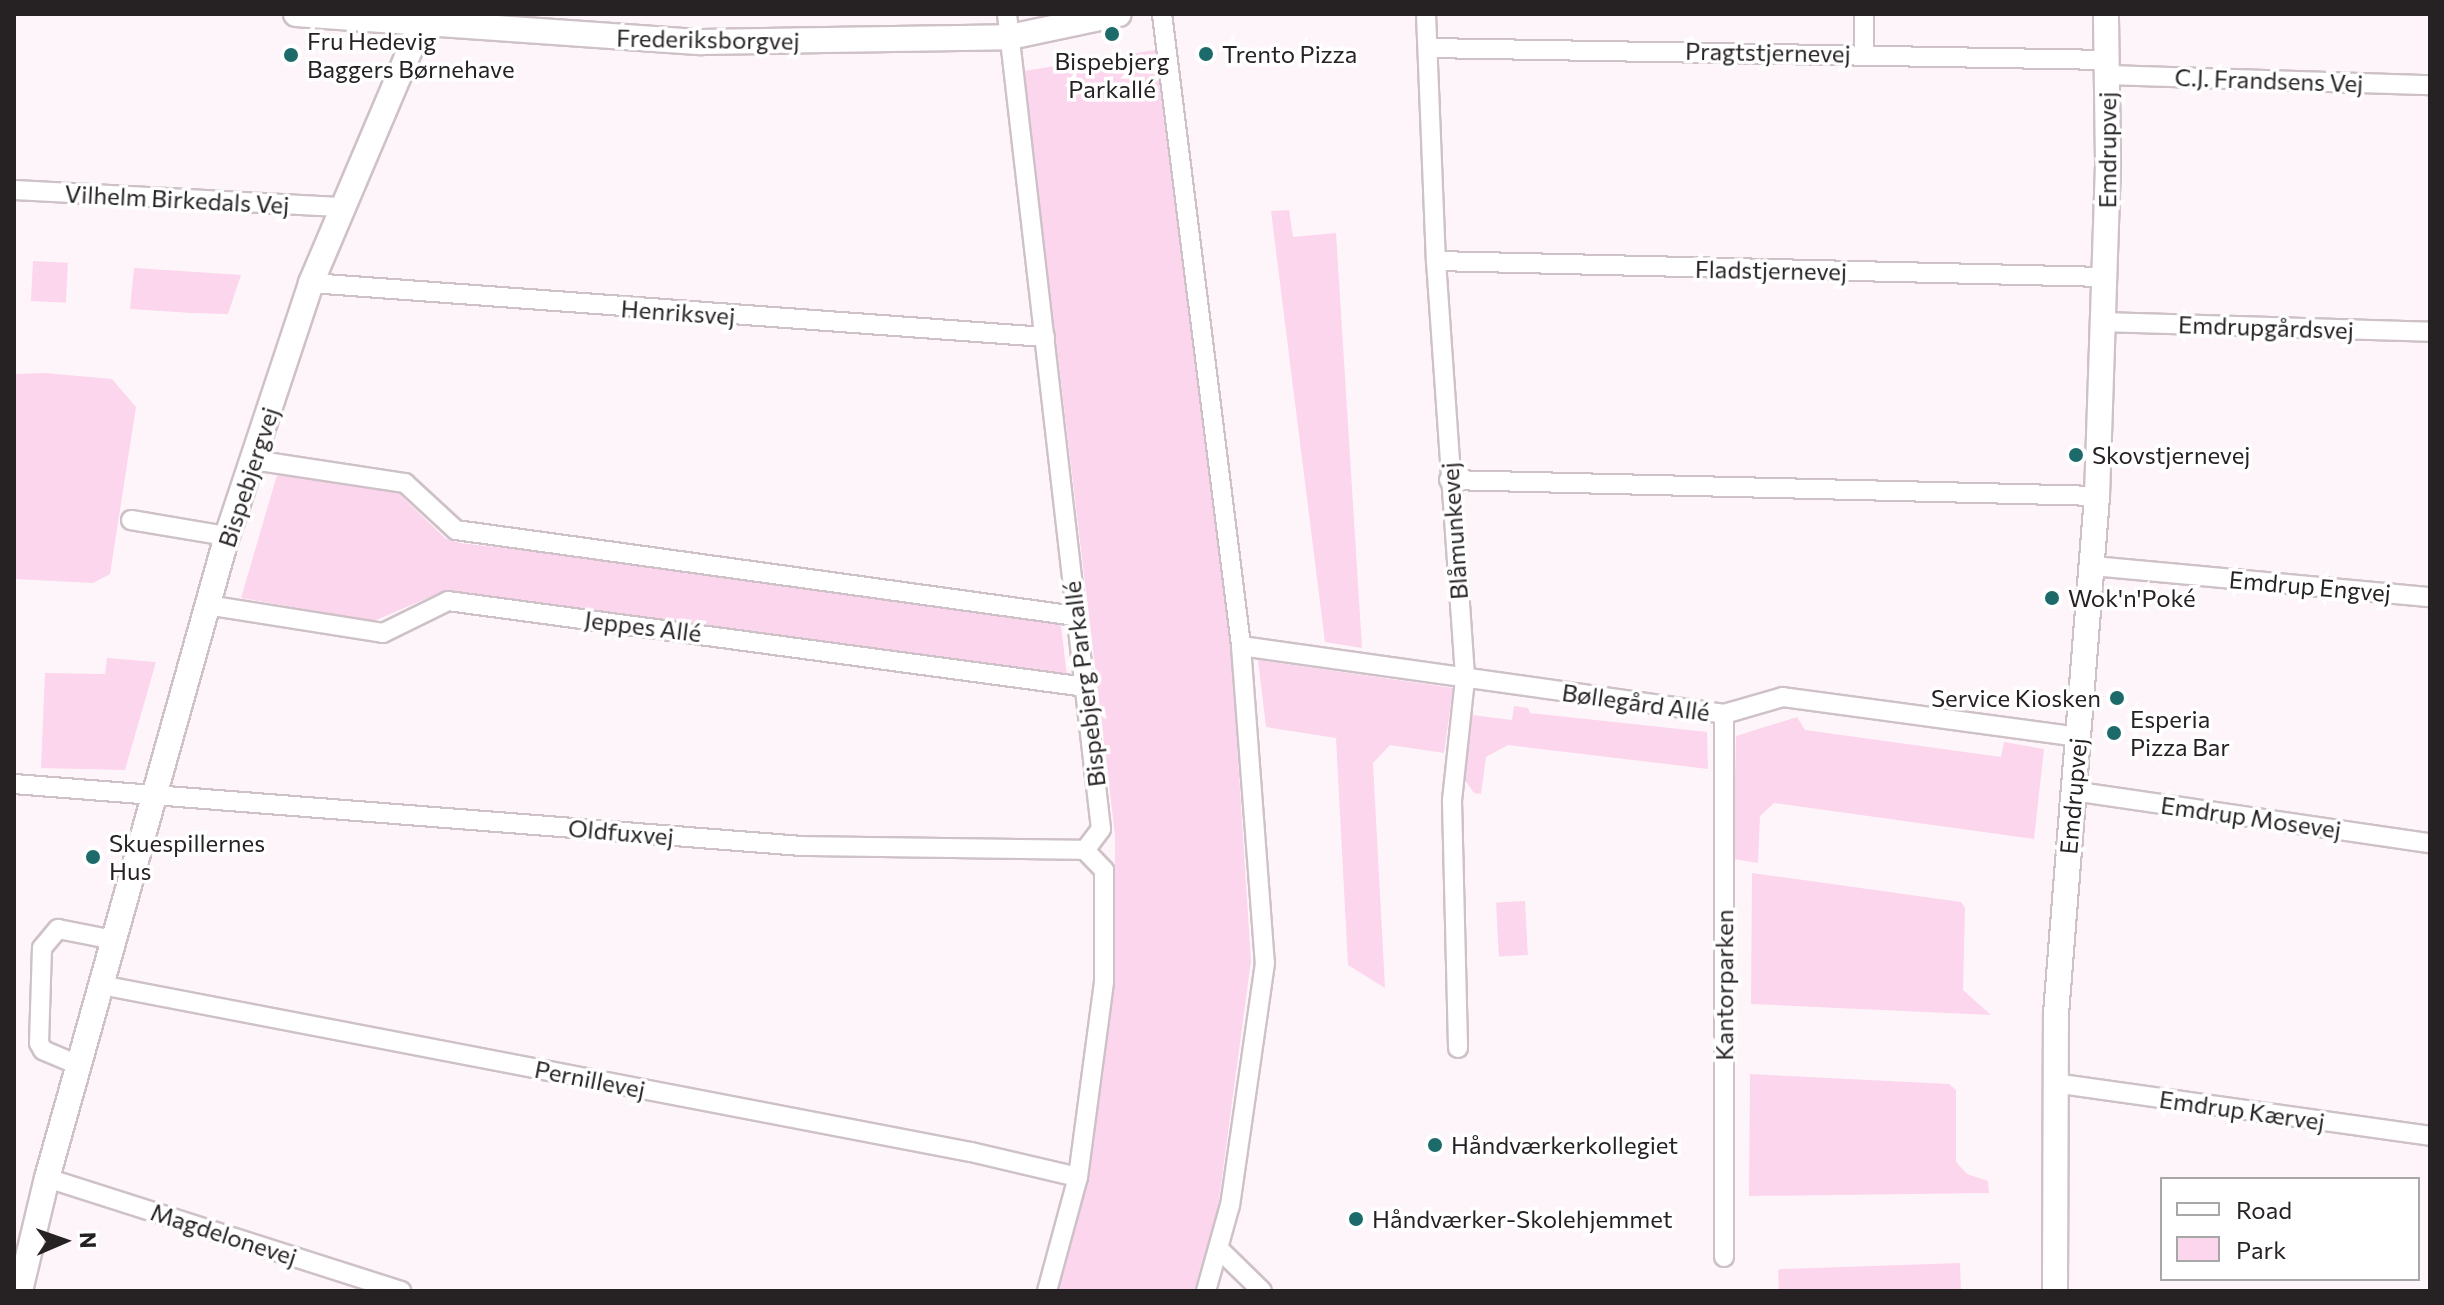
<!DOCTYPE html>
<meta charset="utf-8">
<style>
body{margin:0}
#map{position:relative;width:2444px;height:1305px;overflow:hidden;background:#fef5fa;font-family:Commissioner,sans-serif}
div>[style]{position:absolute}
.green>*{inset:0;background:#fcd6ec;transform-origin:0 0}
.roads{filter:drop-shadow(2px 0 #cec1c8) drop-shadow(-2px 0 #cec1c8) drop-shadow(0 2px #cec1c8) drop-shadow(0 -2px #cec1c8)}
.street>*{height:18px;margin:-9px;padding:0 9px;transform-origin:9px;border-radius:9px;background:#fff}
.secondary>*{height:24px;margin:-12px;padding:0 12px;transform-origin:12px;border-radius:12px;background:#fff}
.dots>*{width:22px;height:22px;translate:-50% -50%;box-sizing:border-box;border:4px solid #fff;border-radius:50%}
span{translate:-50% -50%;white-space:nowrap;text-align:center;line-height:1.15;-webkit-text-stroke:7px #fff;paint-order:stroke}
.street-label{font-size:24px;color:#262224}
.poi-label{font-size:24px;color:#262224}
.left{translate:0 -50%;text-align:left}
.right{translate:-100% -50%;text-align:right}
.frame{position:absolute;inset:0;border:16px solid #262224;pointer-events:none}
.legend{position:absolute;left:2160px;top:1177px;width:260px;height:104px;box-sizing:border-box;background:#fff;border:2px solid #a8a7a7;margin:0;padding:10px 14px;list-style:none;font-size:24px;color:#262224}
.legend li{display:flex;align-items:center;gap:16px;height:40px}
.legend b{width:40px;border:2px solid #a8a7a7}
.north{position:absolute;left:24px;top:1201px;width:80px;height:80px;-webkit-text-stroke:6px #fff;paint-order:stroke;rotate:88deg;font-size:22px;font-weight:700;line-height:32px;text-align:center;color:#262224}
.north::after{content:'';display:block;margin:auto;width:28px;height:36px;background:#262224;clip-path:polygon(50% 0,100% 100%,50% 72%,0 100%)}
</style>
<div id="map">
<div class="green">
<div style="clip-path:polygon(1155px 50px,1230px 634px,1251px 961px,1218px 1207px,1194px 1291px,1056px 1291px,1084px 1191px,1103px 1076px,1115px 961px,1115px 835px,1024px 71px)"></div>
<div style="clip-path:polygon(1289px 210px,1293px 237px,1336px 233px,1362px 648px,1325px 642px,1271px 211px)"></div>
<div style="left:33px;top:261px;width:35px;height:40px;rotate:3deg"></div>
<div style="clip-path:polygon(134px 268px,196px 272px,241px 275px,228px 314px,192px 313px,130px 309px)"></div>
<div style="clip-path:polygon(44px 373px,112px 379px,136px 407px,110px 574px,93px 583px,14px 579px,14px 374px)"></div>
<div style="clip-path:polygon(277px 475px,394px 489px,446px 539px,460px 543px,666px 567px,1061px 625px,1067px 677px,446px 590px,374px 621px,241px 598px)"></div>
<div style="clip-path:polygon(107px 658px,156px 662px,125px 770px,41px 768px,45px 673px,105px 674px)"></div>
<div style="clip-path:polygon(1258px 660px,1453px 688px,1444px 753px,1390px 745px,1373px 763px,1385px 988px,1348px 965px,1336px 738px,1266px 727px)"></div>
<div style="clip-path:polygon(1514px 706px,1528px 708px,1530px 713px,1707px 732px,1708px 769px,1508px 745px,1486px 757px,1481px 794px,1474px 793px,1464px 779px,1472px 715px,1512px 720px)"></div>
<div style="clip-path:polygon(1797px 717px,1805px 730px,2001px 757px,2004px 742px,2044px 749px,2034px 839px,1774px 803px,1760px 816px,1758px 863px,1733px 859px,1736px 736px)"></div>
<div style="clip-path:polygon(1752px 873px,1961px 902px,1965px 908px,1963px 990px,1991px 1015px,1751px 1004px)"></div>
<div style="left:1525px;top:901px;width:54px;height:29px;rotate:87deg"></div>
<div style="clip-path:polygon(1750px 1074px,1949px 1084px,1956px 1090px,1956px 1162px,1967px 1174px,1988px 1181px,1989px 1193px,1749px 1196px)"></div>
<div style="left:1960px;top:1263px;width:28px;height:182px;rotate:88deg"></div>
</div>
<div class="roads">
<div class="street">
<div style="left:1007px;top:14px;width:820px;rotate:83.42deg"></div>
<div style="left:1101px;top:829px;width:26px;rotate:127deg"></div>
<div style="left:1162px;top:14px;width:637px;rotate:82.87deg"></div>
<div style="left:1241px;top:646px;width:318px;rotate:85.7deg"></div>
<div style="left:1265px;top:963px;width:245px;rotate:98.2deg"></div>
<div style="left:1230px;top:1205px;width:89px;rotate:105.6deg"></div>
<div style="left:1426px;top:14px;width:247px;rotate:87.7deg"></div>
<div style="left:1436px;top:261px;width:419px;rotate:86deg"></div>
<div style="left:1465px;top:679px;width:123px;rotate:96.1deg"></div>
<div style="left:1452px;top:801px;width:247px;rotate:88.6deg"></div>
<div style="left:1428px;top:48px;width:680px;rotate:1.01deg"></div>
<div style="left:1864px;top:53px;width:39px;rotate:-90deg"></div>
<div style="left:2108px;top:75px;width:322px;rotate:1.8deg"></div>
<div style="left:14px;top:190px;width:326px;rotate:3deg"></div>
<div style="left:1436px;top:261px;width:670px;rotate:1.37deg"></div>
<div style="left:311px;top:283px;width:736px;rotate:4.21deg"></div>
<div style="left:2102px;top:322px;width:328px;rotate:1.7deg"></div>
<div style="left:253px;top:460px;width:154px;rotate:8.6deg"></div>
<div style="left:405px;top:483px;width:69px;rotate:42.7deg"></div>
<div style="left:456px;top:530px;width:626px;rotate:7.9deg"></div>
<div style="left:1449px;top:480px;width:648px;rotate:1.41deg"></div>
<div style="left:131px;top:520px;width:97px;rotate:9.5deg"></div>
<div style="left:2094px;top:566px;width:337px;rotate:5.3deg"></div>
<div style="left:207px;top:605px;width:178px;rotate:9deg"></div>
<div style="left:383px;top:633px;width:72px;rotate:-26.2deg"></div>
<div style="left:448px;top:601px;width:644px;rotate:7.68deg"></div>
<div style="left:1241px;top:646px;width:488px;rotate:8deg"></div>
<div style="left:1724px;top:714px;width:61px;rotate:-16.1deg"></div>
<div style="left:1783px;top:697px;width:297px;rotate:7.7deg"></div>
<div style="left:14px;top:784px;width:790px;rotate:4.5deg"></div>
<div style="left:802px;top:846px;width:283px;rotate:0.8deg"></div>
<div style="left:2072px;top:791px;width:362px;rotate:8.3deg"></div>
<div style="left:101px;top:985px;width:886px;rotate:10.87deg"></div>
<div style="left:971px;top:1152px;width:110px;rotate:13.2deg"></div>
<div style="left:78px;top:1065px;width:38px;rotate:-157deg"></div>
<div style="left:43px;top:1050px;width:8px;rotate:-120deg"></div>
<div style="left:39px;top:1043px;width:95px;rotate:-88.2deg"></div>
<div style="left:42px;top:948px;width:25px;rotate:-50deg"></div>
<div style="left:58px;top:929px;width:57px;rotate:11.1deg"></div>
<div style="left:2054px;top:1083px;width:380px;rotate:8deg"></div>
<div style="left:47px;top:1178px;width:372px;rotate:17.7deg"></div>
<div style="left:1219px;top:1249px;width:60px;rotate:44.3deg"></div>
<div style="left:1724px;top:1257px;width:543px;rotate:-90deg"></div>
<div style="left:1047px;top:1291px;width:118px;rotate:-74.8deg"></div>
<div style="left:1078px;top:1177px;width:198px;rotate:-82.4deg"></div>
<div style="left:1104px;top:981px;width:111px;rotate:-90deg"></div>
<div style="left:1104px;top:870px;width:28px;rotate:-134deg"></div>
</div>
<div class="secondary">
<div style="left:296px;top:14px;width:406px;rotate:4deg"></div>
<div style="left:701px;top:42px;width:309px;rotate:-0.9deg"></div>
<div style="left:1010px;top:37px;width:111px;rotate:-11.9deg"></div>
<div style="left:20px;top:1291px;width:116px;rotate:-76.6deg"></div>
<div style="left:47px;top:1178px;width:667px;rotate:-74.34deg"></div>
<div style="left:227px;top:536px;width:267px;rotate:-71.6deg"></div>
<div style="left:311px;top:283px;width:279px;rotate:-67deg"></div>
<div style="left:2055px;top:1291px;width:277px;rotate:-89.8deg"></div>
<div style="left:2056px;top:1014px;width:520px;rotate:-85.47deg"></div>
<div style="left:2097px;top:496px;width:334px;rotate:-88.1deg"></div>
<div style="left:2108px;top:162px;width:148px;rotate:-90.8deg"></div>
</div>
</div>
<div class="dots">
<div style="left:1112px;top:34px;background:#1d6a6b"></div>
<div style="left:1206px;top:54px;background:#1d6a6b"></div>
<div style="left:291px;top:55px;background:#1d6a6b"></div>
<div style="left:2076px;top:455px;background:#1d6a6b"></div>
<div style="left:2052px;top:598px;background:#1d6a6b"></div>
<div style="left:2117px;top:698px;background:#1d6a6b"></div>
<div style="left:2114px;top:733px;background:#1d6a6b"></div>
<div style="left:93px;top:857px;background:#1d6a6b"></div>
<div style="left:1435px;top:1145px;background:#1d6a6b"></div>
<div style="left:1356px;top:1219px;background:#1d6a6b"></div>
</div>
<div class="street-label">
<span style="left:708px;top:39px;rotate:1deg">Frederiksborgvej</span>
<span style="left:1768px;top:52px;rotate:1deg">Pragtstjernevej</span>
<span style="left:2269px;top:80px;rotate:2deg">C.J. Frandsens Vej</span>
<span style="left:2107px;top:150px;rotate:-90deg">Emdrupvej</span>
<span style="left:177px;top:199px;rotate:3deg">Vilhelm Birkedals Vej</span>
<span style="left:1771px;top:270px;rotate:1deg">Fladstjernevej</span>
<span style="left:678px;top:312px;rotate:4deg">Henriksvej</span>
<span style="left:2266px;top:327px;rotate:2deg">Emdrupgårdsvej</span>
<span style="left:248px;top:477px;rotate:-72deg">Bispebjergvej</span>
<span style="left:1454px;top:531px;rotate:-94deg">Blåmunkevej</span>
<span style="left:2310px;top:586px;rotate:5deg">Emdrup Engvej</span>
<span style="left:643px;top:626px;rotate:7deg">Jeppes Allé</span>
<span style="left:1084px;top:684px;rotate:-97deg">Bispebjerg Parkallé</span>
<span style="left:1636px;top:702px;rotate:8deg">Bøllegård Allé</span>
<span style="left:2073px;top:796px;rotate:-85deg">Emdrupvej</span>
<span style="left:2251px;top:817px;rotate:8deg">Emdrup Mosevej</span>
<span style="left:621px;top:832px;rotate:5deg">Oldfuxvej</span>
<span style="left:1724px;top:985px;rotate:-90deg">Kantorparken</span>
<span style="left:590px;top:1079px;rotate:11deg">Pernillevej</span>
<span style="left:2242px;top:1110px;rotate:8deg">Emdrup Kærvej</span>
<span style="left:224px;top:1234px;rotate:18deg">Magdelonevej</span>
</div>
<div class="poi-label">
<span class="left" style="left:307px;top:55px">Fru Hedevig<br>Baggers Børnehave</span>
<span class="left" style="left:1222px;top:54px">Trento Pizza</span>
<span style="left:1112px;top:75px">Bispebjerg<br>Parkallé</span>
<span class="left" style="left:2092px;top:455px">Skovstjernevej</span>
<span class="left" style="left:2068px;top:598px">Wok'n'Poké</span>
<span class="right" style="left:2101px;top:698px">Service Kiosken</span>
<span class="left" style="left:2130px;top:733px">Esperia<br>Pizza Bar</span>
<span class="left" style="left:109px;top:857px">Skuespillernes<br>Hus</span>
<span class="left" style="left:1451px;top:1145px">Håndværkerkollegiet</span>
<span class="left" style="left:1372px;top:1219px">Håndværker-Skolehjemmet</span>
</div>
<div class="frame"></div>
<ul class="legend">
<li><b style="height:10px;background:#fff"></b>Road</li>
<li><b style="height:22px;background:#fcd6ec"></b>Park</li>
</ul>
<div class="north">N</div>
</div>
